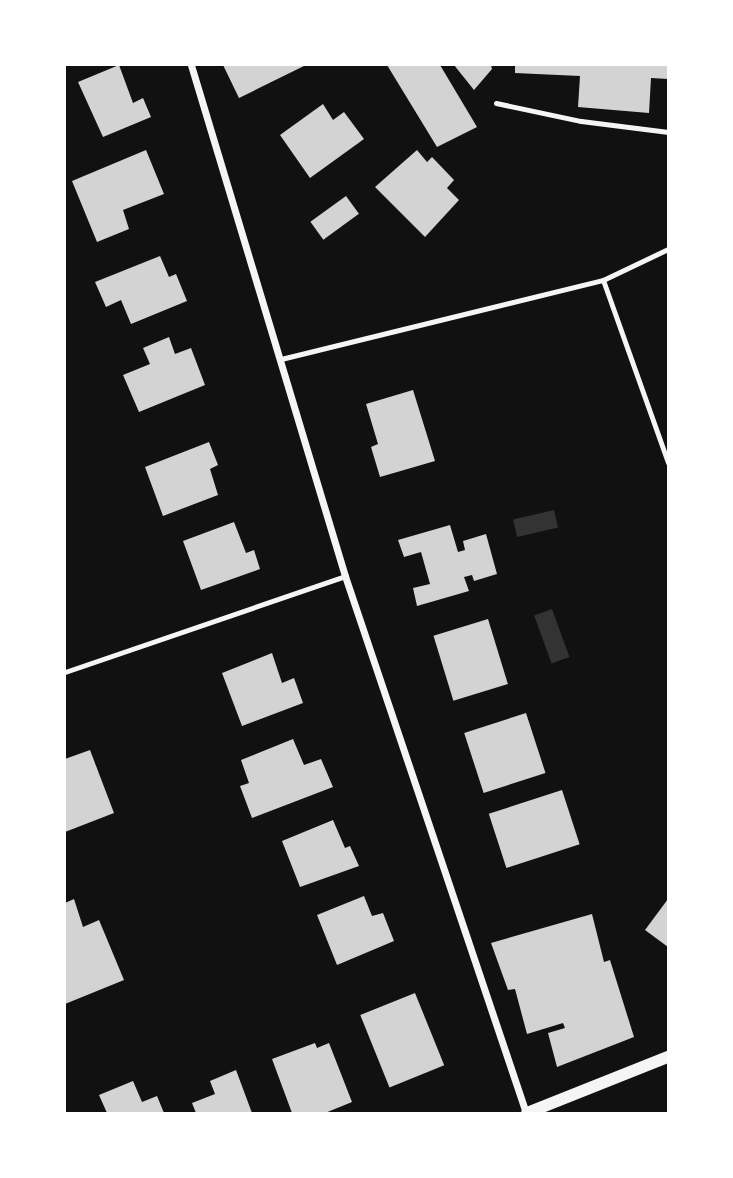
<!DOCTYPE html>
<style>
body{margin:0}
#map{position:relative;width:733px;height:1178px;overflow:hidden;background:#111;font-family:Raleway,sans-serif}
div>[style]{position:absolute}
.water>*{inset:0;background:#333;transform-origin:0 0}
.building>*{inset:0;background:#d3d3d3;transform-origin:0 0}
.service>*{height:5px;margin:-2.5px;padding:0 2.5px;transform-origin:2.5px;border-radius:2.5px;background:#f5f5f5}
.minor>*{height:7px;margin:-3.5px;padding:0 3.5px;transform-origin:3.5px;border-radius:3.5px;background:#f5f5f5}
.tertiary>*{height:12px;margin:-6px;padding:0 6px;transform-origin:6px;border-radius:6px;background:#f5f5f5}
span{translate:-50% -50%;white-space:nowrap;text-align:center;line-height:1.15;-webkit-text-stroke:7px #fff;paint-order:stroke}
.frame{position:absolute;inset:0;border:66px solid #fff;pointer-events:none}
</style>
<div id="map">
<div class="water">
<div style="left:554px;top:510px;width:18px;height:42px;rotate:77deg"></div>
<div style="left:552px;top:609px;width:51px;height:19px;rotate:70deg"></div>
</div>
<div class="building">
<div style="clip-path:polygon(119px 65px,133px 103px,143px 98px,151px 117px,103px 137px,78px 82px)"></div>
<div style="clip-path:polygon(223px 65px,306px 65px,239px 98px)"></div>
<div style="clip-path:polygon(387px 65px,440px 65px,477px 127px,437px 147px)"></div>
<div style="clip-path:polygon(454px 65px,491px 65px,492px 69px,474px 90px)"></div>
<div style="clip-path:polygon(515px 65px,668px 65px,668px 79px,651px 78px,649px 113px,578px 107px,580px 76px,515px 73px)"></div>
<div style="clip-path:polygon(323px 104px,333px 120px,344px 112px,364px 139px,310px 178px,280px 135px)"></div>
<div style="clip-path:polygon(146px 150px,164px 194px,123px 210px,129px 229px,97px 242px,72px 181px)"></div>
<div style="clip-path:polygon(417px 150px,427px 162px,432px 157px,454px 180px,447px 188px,459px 200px,425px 237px,375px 187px)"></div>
<div style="left:346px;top:196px;width:22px;height:44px;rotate:54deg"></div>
<div style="clip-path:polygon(160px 256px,169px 277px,176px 274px,187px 301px,131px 324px,121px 300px,106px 307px,95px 282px)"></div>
<div style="clip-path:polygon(169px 337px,175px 354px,191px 348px,205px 385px,139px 412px,123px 375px,150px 364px,143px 348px)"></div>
<div style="clip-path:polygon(413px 390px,435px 461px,380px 477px,371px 447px,378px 444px,366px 404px)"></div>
<div style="clip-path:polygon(209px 442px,218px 465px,210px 469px,218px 495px,163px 516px,145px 467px)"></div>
<div style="clip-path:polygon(234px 522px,246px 553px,254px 550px,260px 569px,201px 590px,183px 541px)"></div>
<div style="clip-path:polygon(450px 525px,458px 552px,465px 550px,463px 541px,486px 534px,497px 574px,474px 581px,472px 575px,464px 577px,469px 591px,417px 606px,413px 588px,430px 584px,421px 552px,404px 557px,398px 540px)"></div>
<div style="left:488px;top:619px;width:68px;height:57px;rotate:73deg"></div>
<div style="clip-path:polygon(272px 653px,282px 683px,294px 678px,303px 703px,242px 726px,222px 673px)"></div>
<div style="left:526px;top:713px;width:63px;height:65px;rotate:72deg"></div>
<div style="clip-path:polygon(293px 739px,304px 765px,321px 759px,333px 787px,252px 818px,240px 786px,249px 783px,241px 760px)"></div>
<div style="clip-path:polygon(90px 750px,114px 813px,65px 832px,65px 759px)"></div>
<div style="left:562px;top:790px;width:57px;height:77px;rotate:72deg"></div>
<div style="clip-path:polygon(333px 820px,345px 848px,350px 846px,359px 866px,300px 887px,282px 841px)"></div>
<div style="clip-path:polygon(364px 896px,372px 916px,383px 913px,394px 941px,337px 965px,317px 915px)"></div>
<div style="clip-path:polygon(74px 899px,83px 927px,99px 920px,124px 980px,65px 1004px,65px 903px)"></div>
<div style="clip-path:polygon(668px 899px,668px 947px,645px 930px)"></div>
<div style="clip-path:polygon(592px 914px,604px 962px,610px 960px,634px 1037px,557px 1067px,548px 1033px,565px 1028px,563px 1023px,527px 1034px,515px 989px,508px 990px,491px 943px)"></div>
<div style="left:415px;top:993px;width:78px;height:59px;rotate:68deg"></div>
<div style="clip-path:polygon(315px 1043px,317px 1048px,329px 1043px,352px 1102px,325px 1113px,292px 1113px,272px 1059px)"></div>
<div style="clip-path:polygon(236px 1070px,252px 1113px,196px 1113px,192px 1103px,215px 1094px,210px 1081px)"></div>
<div style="clip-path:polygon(133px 1081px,142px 1102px,157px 1096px,164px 1113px,107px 1113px,99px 1095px)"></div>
</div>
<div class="service">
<div style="left:496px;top:103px;width:87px;rotate:12deg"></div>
<div style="left:581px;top:121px;width:88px;rotate:7.2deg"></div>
<div style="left:603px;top:280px;width:194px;rotate:70.4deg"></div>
<div style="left:281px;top:359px;width:332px;rotate:-13.8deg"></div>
<div style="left:603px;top:280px;width:72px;rotate:-25.5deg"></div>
<div style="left:65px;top:672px;width:296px;rotate:-18.9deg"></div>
</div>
<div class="minor">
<div style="left:191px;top:65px;width:534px;rotate:73.23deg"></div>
<div style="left:345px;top:576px;width:567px;rotate:71.37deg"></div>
</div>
<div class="tertiary">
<div style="left:527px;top:1113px;width:152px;rotate:-21.7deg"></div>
</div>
<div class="frame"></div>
</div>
